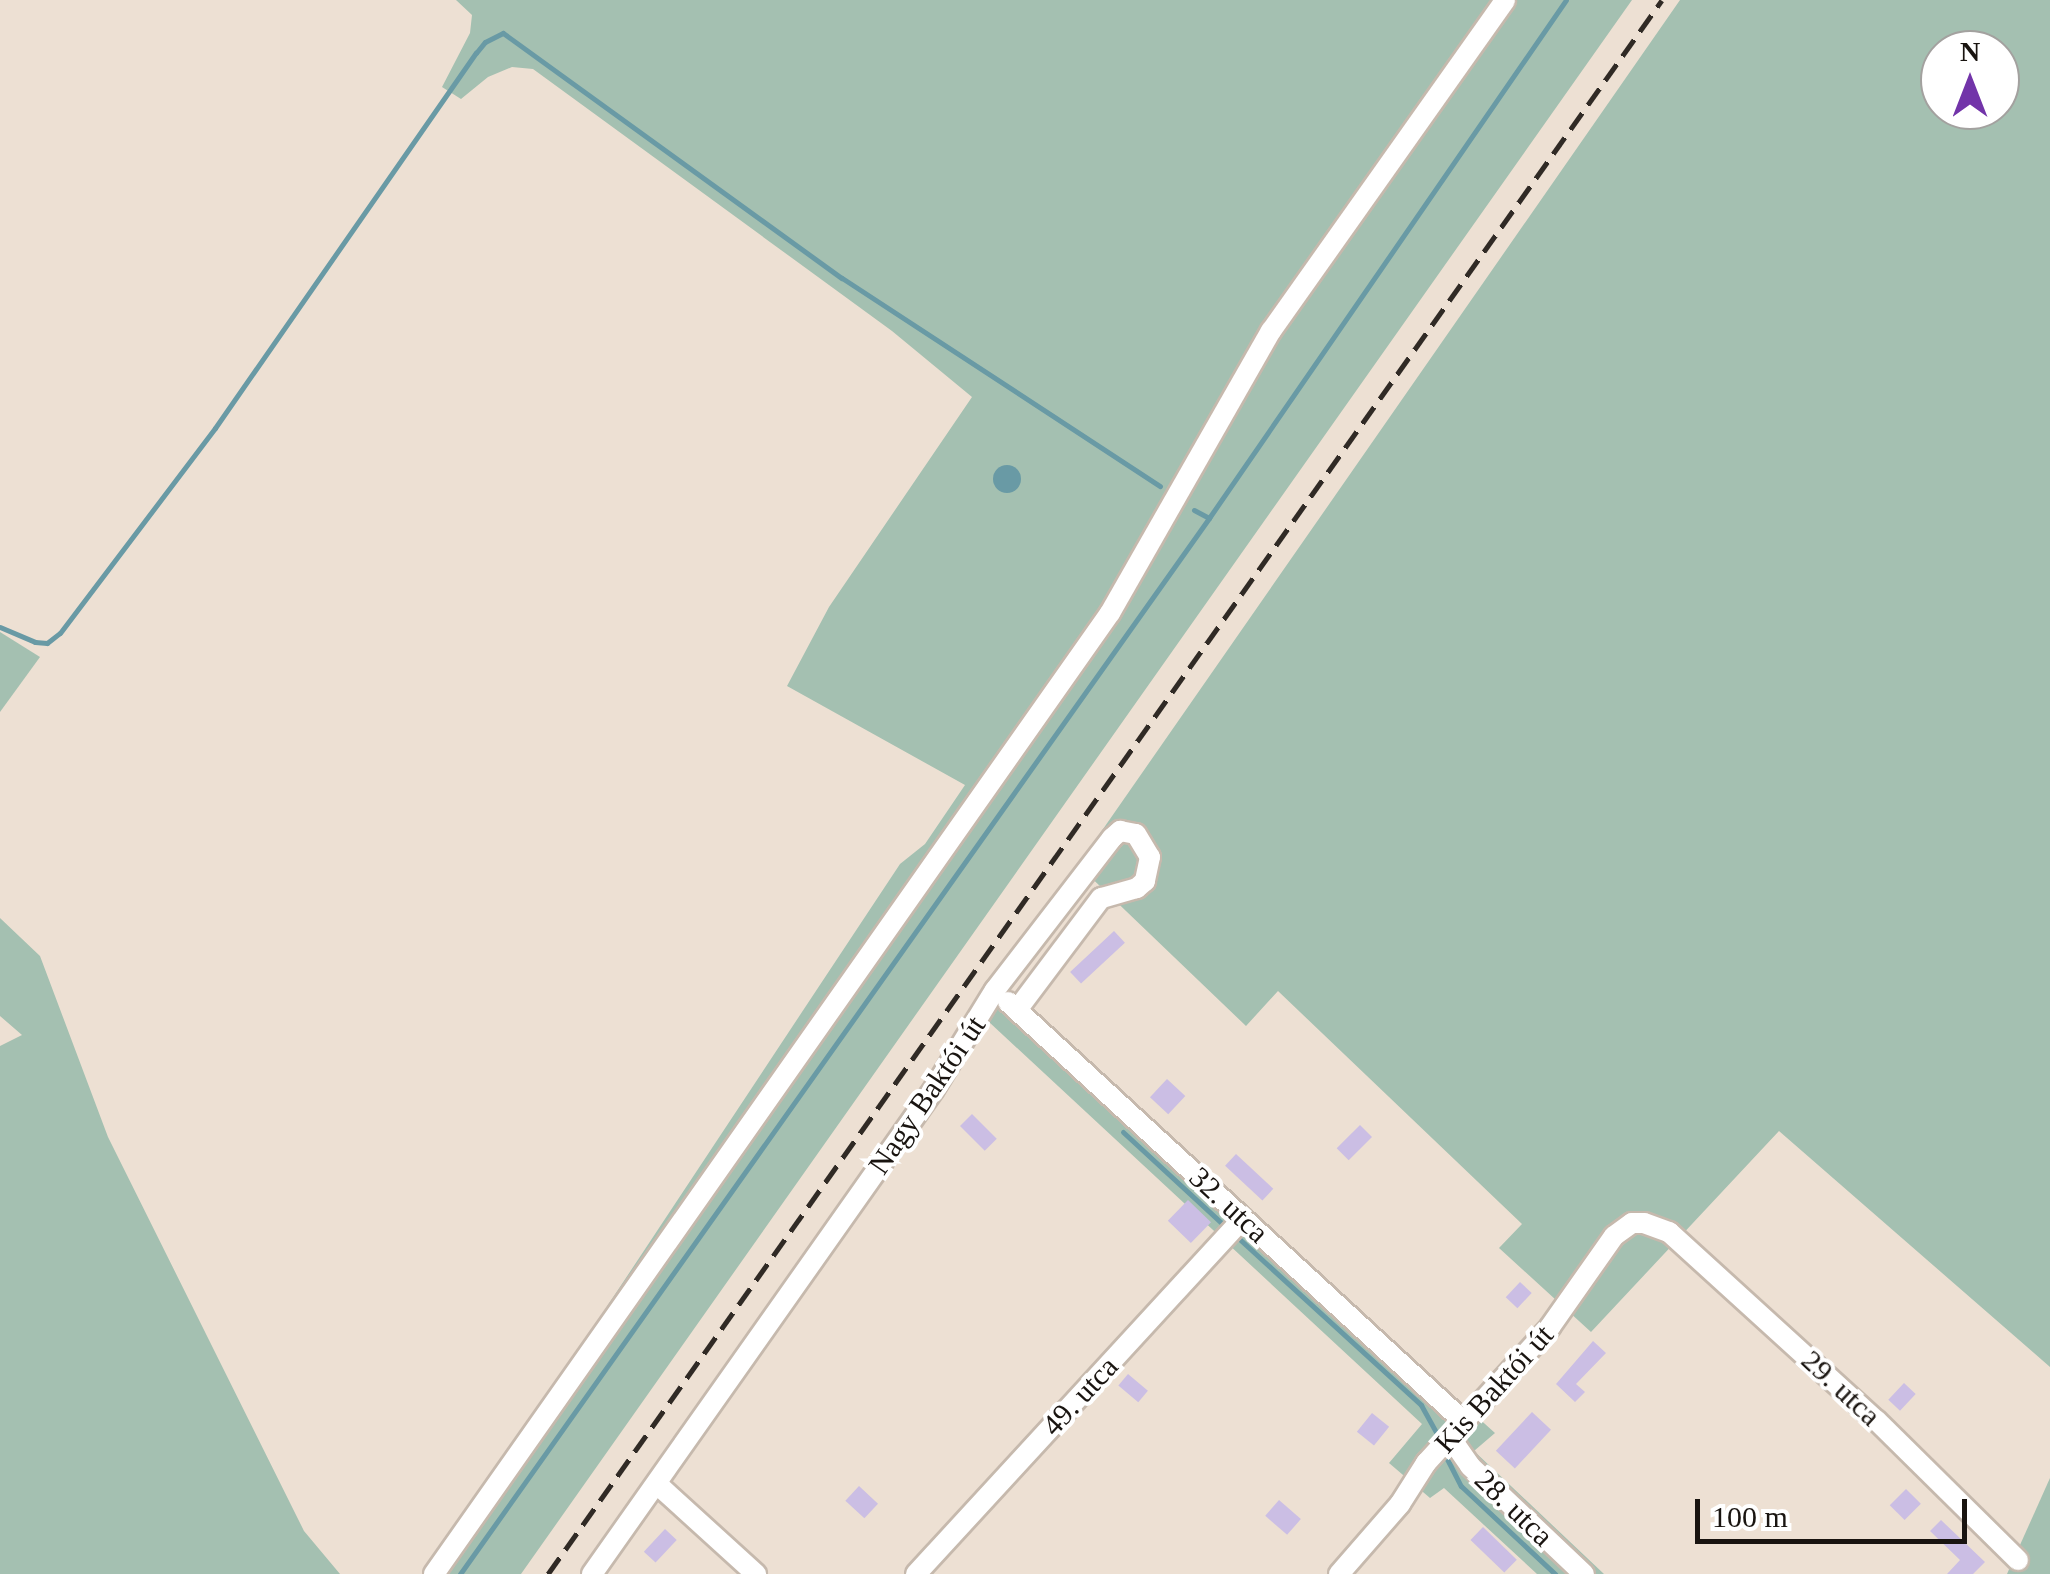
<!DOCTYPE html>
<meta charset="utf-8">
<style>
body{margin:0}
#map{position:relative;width:2050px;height:1574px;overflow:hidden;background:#ede0d3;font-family:"Times New Roman",serif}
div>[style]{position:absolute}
.green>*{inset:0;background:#a4c0b1}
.water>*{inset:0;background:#699aa5}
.round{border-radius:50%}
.stream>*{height:5px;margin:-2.5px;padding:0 2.5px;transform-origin:2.5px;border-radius:2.5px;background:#699aa5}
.building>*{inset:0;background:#cbbee4;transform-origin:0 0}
.roads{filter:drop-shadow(2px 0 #c6b9ad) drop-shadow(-2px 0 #c6b9ad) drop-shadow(0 2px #c6b9ad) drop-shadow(0 -2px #c6b9ad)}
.minor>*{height:20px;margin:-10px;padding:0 10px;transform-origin:10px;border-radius:10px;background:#fff}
.rail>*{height:5px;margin-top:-2.5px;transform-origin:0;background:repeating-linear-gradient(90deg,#302a25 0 20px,transparent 0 30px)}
span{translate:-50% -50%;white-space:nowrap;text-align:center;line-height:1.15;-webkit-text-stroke:8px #fff;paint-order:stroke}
.street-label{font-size:30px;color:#191410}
.north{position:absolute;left:1920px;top:30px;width:100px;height:100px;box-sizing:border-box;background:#fff;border:2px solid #a3a19f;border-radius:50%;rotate:0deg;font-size:28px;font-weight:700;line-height:40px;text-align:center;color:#191410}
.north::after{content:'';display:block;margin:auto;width:35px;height:45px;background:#7234a9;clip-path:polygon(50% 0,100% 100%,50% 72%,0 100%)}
.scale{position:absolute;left:1695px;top:1499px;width:272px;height:45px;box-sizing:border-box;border:5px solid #191410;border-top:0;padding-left:12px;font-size:30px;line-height:35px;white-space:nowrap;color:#191410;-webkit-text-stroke:8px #fff;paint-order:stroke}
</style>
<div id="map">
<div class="green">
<div style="clip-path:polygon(456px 0,1632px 0,521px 1574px,423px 1574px,459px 1530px,900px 864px,925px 844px,965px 785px,787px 686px,829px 607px,972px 397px,892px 331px,533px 69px,512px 67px,488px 77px,461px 99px,442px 87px,470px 33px,472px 15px)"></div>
<div style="clip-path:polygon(evenodd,1680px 0,2050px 0,2050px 1367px,1779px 1131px,1591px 1332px,1499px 1248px,1522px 1224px,1278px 991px,1246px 1026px,1078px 865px,1680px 0,1940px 50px,2000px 50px,2000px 110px,1940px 110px,1940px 50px)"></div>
<div style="clip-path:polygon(0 632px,40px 657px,0 712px)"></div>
<div style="clip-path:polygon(0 918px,40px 956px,108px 1137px,304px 1531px,340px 1574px,0 1574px,0 1046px,22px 1035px,0 1016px)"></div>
<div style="clip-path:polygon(995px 982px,1495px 1433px,1474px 1451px,1604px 1574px,1537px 1574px,1444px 1488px,1430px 1498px,1389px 1463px,1422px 1424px,975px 1009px)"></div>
<div style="clip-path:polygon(2050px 1478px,2050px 1574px,2007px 1574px)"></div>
</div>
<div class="water">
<div class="round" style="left:993px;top:465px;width:28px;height:28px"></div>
</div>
<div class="stream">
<div style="left:1194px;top:510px;width:17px;rotate:28deg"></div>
<div style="left:0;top:627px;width:38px;rotate:23deg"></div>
<div style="left:35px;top:642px;width:12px;rotate:5deg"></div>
<div style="left:47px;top:643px;width:16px;rotate:-38deg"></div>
<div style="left:60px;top:633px;width:257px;rotate:-52.9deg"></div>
<div style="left:215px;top:428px;width:457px;rotate:-55.2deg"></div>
<div style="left:476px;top:53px;width:14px;rotate:-51deg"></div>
<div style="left:485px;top:42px;width:20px;rotate:-27deg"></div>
<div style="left:503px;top:33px;width:418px;rotate:35.9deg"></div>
<div style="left:842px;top:278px;width:380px;rotate:33.2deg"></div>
<div style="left:1123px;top:1132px;width:142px;rotate:42.7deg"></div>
<div style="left:1235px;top:1235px;width:252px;rotate:42.4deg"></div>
<div style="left:1421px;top:1405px;width:31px;rotate:61deg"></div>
<div style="left:1445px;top:1455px;width:35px;rotate:63deg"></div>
<div style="left:1461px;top:1486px;width:129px;rotate:43.1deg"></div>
<div style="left:460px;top:1574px;width:1295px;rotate:-54.65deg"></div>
<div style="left:1209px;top:518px;width:629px;rotate:-55.43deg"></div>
</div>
<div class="building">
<div style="left:1114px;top:931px;width:16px;height:60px;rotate:47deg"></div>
<div style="left:1167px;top:1079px;width:25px;height:25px;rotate:43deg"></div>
<div style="left:972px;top:1114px;width:35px;height:17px;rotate:45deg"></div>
<div style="left:1360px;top:1125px;width:17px;height:33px;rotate:45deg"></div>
<div style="left:1236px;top:1154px;width:51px;height:16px;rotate:43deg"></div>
<div style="left:1188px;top:1200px;width:32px;height:29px;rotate:44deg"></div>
<div style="left:1520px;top:1282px;width:16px;height:21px;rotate:43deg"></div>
<div style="clip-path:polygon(1593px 1341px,1606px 1353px,1576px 1384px,1585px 1392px,1575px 1402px,1556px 1384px)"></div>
<div style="left:1128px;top:1374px;width:26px;height:15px;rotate:40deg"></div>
<div style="left:1904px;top:1383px;width:16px;height:23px;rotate:43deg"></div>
<div style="left:1532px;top:1412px;width:26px;height:53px;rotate:43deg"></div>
<div style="left:1372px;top:1413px;width:22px;height:24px;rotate:39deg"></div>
<div style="left:859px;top:1486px;width:26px;height:20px;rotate:43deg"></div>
<div style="left:1906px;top:1489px;width:21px;height:23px;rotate:45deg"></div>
<div style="left:1279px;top:1500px;width:29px;height:21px;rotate:41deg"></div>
<div style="clip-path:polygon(1941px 1520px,1985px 1562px,1973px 1574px,1947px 1574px,1960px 1560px,1930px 1531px)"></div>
<div style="left:1483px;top:1527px;width:47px;height:18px;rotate:44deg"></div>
<div style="left:665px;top:1529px;width:16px;height:31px;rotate:43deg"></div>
</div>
<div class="roads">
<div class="minor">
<div style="left:1008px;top:1002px;width:619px;rotate:42.64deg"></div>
<div style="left:1450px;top:1437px;width:35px;rotate:55deg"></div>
<div style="left:1470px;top:1466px;width:157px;rotate:43.5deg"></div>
<div style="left:657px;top:1484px;width:134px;rotate:42.3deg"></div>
<div style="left:434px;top:1574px;width:1175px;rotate:-54.88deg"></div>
<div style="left:1110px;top:613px;width:325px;rotate:-60.3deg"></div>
<div style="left:1271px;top:331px;width:405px;rotate:-54.7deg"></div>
<div style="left:592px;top:1574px;width:593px;rotate:-54.81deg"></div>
<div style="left:934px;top:1089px;width:116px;rotate:-58.4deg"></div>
<div style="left:995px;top:990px;width:192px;rotate:-52.4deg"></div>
<div style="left:1112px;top:838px;width:11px;rotate:-41deg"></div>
<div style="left:1120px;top:831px;width:16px;rotate:11deg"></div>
<div style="left:1136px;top:834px;width:27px;rotate:59deg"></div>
<div style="left:1150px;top:857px;width:25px;rotate:102deg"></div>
<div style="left:1145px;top:881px;width:11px;rotate:139deg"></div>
<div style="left:1137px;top:888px;width:37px;rotate:164deg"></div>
<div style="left:1101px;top:898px;width:140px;rotate:126.9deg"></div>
<div style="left:916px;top:1574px;width:483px;rotate:-47.4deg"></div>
<div style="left:1339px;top:1574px;width:93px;rotate:-48.9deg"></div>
<div style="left:1400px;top:1504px;width:49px;rotate:-57.6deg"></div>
<div style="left:1426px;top:1463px;width:184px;rotate:-47.6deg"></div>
<div style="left:1550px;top:1327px;width:111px;rotate:-54.9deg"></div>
<div style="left:1614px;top:1236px;width:22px;rotate:-36deg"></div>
<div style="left:1632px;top:1223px;width:12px"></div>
<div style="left:1644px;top:1223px;width:27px;rotate:20deg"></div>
<div style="left:1669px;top:1232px;width:281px;rotate:42.3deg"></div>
<div style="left:1877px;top:1421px;width:198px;rotate:44.6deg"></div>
</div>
</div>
<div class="rail">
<div style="left:548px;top:1574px;width:1928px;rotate:-54.71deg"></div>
</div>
<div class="street-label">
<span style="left:927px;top:1095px;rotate:-56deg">Nagy Baktói út</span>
<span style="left:1229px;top:1205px;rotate:43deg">32. utca</span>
<span style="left:1841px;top:1388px;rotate:43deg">29. utca</span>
<span style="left:1494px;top:1389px;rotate:-48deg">Kis Baktói út</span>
<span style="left:1080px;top:1396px;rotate:-47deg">49. utca</span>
<span style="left:1514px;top:1508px;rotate:44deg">28. utca</span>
</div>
<div class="north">N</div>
<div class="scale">100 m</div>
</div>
